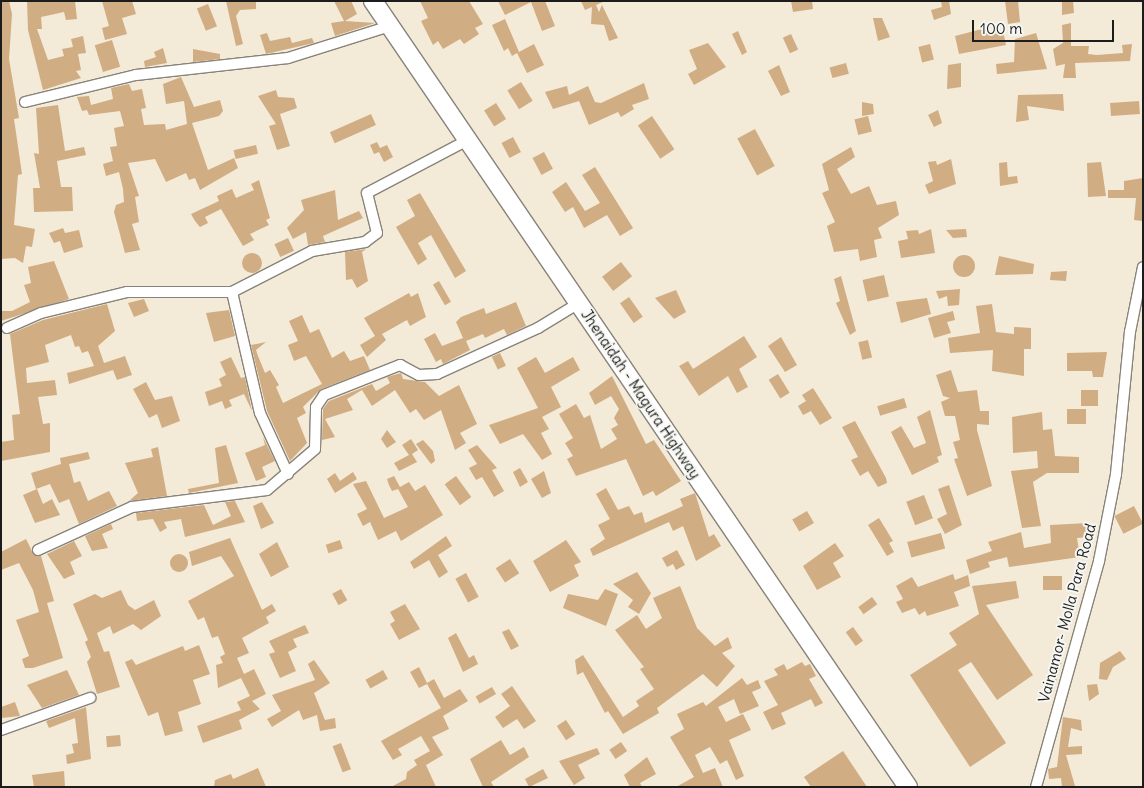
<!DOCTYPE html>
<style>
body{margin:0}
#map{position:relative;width:1144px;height:788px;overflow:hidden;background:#f3ead8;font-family:Delius,sans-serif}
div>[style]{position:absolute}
.building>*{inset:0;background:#d1ad83;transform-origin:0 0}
.round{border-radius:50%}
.roads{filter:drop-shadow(1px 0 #88837a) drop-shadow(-1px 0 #88837a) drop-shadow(0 1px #88837a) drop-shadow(0 -1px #88837a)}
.minor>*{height:10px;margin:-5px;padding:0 5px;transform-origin:5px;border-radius:5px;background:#fff}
.trunk>*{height:18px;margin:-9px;padding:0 9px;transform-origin:9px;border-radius:9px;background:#fff}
span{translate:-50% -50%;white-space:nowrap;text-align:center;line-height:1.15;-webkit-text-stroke:4px #f6f6f2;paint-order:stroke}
.street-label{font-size:15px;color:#1c1c1c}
.frame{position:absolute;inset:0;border:2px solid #1c1c1c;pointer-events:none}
.scale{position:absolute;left:972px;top:20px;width:142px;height:22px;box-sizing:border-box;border:2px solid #1c1c1c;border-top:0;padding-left:6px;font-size:15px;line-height:18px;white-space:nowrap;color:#1c1c1c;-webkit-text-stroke:4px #f6f6f2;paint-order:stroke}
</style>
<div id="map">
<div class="building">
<div style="clip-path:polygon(1px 1px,9px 1px,12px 14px,9px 59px,19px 118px,14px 119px,22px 174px,18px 175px,14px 225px,35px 229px,32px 247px,26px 246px,23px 263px,15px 258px,1px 259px)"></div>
<div style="clip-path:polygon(27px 1px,75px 1px,77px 19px,66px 20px,64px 12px,41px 17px,42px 29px,37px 29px,48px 60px,64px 56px,62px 49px,73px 47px,71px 39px,83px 36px,86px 53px,78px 54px,81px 70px,76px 71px,81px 78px,43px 90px,28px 30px)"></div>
<div style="clip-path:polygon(102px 1px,132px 1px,136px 14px,122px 18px,127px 34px,105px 40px,102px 28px,109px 26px)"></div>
<div style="clip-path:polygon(226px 1px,256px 1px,256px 9px,240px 10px,236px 16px,243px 44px,236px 46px)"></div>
<div style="clip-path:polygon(334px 1px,351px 1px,357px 14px,345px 21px,375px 23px,335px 36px,331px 23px,344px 21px)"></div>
<div style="clip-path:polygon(420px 1px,469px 1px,483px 24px,475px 28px,479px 34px,464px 44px,460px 39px,443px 49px,438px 41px,433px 45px,421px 21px,428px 18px)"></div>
<div style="clip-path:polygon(498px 1px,545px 1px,555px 26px,542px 31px,531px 2px,505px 15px)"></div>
<div style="clip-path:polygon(581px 1px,605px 1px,596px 5px,599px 12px,602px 5px,618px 38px,609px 41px,604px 25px,591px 24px,592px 7px,585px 10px)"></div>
<div style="clip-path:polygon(791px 1px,812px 1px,813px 9px,793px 12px)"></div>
<div style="clip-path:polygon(941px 1px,949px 1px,951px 14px,934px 20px,931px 10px,942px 7px)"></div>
<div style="clip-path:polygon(1005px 1px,1018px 1px,1020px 22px,1008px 24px)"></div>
<div style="clip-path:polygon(1062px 1px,1073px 1px,1074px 13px,1062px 15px)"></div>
<div style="left:208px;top:4px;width:24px;height:12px;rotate:68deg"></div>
<div style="clip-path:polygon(873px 18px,882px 18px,890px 37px,878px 41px)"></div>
<div style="clip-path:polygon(505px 19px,519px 52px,534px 44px,544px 65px,527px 73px,517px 53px,512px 56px,508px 48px,504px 51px,492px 25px)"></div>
<div style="clip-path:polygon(1071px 23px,1071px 46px,1089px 46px,1088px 54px,1097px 55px,1123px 53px,1122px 45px,1132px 44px,1130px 61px,1075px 63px,1076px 78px,1063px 78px,1065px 64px,1056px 66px,1053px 49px,1063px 43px,1062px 25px)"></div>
<div style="clip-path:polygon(982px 29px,983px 33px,1003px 31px,1006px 45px,959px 54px,955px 36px)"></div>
<div style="clip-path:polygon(738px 31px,747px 52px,742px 55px,732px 34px)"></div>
<div style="clip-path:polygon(267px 33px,270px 41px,290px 37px,292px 43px,312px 38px,314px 43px,266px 54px,260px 35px)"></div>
<div style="clip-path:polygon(1036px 33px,1047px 69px,997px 74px,996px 64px,1014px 62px,1015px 39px)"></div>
<div style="left:791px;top:34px;width:17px;height:9px;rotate:65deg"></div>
<div style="left:112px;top:40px;width:28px;height:18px;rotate:73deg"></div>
<div style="clip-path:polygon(708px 43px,726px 67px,694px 85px,688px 74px,697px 69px,689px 50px)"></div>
<div style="left:930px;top:44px;width:16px;height:12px;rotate:76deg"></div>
<div style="clip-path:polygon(163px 48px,167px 63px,145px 67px,144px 61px,156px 57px,154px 52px)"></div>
<div style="clip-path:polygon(193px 49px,220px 54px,220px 59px,193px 62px)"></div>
<div style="left:846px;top:63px;width:11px;height:17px;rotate:75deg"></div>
<div style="clip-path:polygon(961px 63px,961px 87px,947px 89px,948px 65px)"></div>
<div style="clip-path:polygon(779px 65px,790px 92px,781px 96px,768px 71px)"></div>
<div style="clip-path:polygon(181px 77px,194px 107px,220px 100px,223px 111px,219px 116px,192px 123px,208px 170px,234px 158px,238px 168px,200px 190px,195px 178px,189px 180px,186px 173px,166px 182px,155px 159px,128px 163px,139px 196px,135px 197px,139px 222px,132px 224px,140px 250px,125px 253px,114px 212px,116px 205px,124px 202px,123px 189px,119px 172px,106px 176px,103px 164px,113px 161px,110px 147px,117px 146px,114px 128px,124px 126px,120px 111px,89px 115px,87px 110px,82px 111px,77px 97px,89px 96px,91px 105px,113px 99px,111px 88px,129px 84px,132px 91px,142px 89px,146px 108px,141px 109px,144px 125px,165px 124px,166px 130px,187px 124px,184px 101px,166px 104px,163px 84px)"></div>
<div style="left:521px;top:82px;width:22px;height:16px;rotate:58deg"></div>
<div style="clip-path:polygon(644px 83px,649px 99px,632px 105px,634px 109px,621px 117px,618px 112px,589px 125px,579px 101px,553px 109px,545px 92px,567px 86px,569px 95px,588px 86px,595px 102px,601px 103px)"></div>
<div style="clip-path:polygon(276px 90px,278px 97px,294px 98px,297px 108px,280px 114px,290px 146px,277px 150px,269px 126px,276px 124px,258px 96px)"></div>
<div style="clip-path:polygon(1063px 94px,1064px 111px,1027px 106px,1029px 120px,1016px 122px,1018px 95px)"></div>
<div style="left:1139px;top:101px;width:13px;height:29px;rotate:86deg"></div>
<div style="clip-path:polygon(862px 102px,873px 104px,874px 114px,862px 116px)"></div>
<div style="left:496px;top:103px;width:19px;height:14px;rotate:58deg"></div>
<div style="clip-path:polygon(58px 105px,65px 151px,84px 147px,86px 155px,57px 161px,61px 187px,72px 187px,73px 211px,34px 212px,33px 188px,40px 188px,34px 153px,39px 154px,36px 108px)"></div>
<div style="clip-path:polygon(938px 110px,942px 123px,934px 127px,928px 115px)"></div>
<div style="left:371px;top:114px;width:12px;height:45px;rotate:66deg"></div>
<div style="left:652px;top:116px;width:40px;height:17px;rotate:56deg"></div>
<div style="left:868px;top:116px;width:16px;height:14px;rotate:76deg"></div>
<div style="left:755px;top:129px;width:42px;height:20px;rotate:62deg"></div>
<div style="left:513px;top:137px;width:17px;height:13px;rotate:62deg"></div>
<div style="clip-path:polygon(377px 142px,380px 148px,387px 145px,393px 157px,384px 162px,379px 152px,374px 154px,370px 145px)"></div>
<div style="left:256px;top:145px;width:9px;height:23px;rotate:77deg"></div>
<div style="clip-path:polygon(851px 147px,855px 157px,837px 169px,851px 194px,869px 186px,877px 205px,896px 201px,899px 215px,878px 228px,882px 238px,874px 240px,877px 257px,860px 261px,858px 249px,834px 252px,827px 226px,835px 222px,822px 193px,829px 190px,822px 164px)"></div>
<div style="left:544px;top:152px;width:19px;height:13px;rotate:62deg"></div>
<div style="clip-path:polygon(951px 159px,956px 184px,929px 194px,925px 185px,933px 181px,928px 162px,936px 161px,937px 165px)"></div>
<div style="clip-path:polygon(1007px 162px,1008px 177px,1017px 176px,1018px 183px,1000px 186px,999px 163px)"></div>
<div style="clip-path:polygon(1101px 162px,1106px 196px,1088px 197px,1087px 163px)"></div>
<div style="clip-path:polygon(595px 167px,633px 228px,620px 236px,607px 215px,584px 228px,573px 207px,565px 212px,552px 192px,566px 182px,585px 211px,600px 203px,582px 175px)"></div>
<div style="clip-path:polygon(1143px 178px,1142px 221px,1134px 220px,1136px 198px,1108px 198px,1108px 190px,1124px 190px,1124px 181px)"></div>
<div style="clip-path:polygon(259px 180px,270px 218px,266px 220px,269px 225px,250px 234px,254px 240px,243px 246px,221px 209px,205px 217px,208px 223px,200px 227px,195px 221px,191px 214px,219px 201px,217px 196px,232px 189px,236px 198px,254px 190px,251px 184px)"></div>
<div style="clip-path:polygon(335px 190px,338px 220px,359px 211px,363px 218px,323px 236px,325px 242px,308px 245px,306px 232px,293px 239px,287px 228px,304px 210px,301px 200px)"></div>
<div style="clip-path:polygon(420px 193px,466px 271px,455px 278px,431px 235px,418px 243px,427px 259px,418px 265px,396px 227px,415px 216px,407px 200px)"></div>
<div style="clip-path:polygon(63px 228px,65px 233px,79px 230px,83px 247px,64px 253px,60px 241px,54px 243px,49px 233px)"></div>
<div style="clip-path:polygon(931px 229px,935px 253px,901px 258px,898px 241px,908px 239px,906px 231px,918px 230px,919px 234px)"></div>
<div style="clip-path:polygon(966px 229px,967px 237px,953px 238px,946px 230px)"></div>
<div style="left:288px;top:238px;width:14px;height:15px;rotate:65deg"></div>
<div style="clip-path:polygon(366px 249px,362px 252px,368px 281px,357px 288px,352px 279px,346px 280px,345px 252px)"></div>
<div class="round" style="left:242px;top:253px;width:20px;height:20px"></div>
<div class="round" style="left:953px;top:255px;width:22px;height:22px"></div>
<div style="clip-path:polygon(999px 256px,1034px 264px,1033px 274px,995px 275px)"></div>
<div style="clip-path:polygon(54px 261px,69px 299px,1px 321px,1px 311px,12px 311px,30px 302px,24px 285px,31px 283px,28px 267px)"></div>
<div style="left:621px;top:262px;width:18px;height:24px;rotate:52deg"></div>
<div style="clip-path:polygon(1067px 271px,1066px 281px,1050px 280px,1051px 272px)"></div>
<div style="left:884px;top:275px;width:22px;height:22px;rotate:77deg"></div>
<div style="clip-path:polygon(841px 276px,856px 331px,850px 335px,836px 303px,840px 301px,834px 279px)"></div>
<div style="left:439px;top:281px;width:24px;height:7px;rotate:60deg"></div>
<div style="clip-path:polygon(960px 289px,959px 305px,948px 306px,947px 296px,939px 299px,936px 291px)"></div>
<div style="clip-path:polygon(676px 290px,686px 312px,674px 319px,655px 298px)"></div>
<div style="clip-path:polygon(409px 293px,411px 297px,418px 293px,426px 317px,410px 326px,407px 320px,382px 334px,386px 340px,367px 357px,360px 345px,375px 336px,364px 318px)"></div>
<div style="left:629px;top:297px;width:24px;height:11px;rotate:55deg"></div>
<div style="clip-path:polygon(927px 298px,931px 314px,901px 323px,896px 302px)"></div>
<div style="clip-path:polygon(144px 299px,149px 311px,134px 317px,128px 303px)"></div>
<div style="clip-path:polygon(516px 302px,526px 326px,507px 335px,504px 329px,485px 338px,483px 334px,466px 341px,470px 350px,443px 364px,441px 359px,436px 362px,424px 339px,435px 333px,442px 346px,463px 338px,456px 322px,461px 317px,484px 308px,486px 314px)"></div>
<div style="clip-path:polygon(107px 304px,115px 331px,98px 346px,104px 363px,125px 356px,132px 375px,117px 380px,113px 370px,69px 384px,67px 373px,94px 366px,88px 351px,82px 353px,79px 346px,75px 347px,71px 335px,45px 345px,49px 362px,26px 368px,27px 383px,55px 380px,57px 395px,38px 397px,43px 424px,50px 423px,50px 452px,1px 461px,1px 442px,14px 440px,12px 415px,20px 414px,10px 334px,43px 320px)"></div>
<div style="clip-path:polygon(992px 304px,996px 332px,1014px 334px,1014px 327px,1031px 328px,1031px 349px,1024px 349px,1024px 376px,992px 371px,993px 350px,950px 353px,948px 338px,980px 333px,976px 306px)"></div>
<div style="clip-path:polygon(229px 310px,235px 336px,214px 342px,206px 313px)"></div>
<div style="clip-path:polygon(953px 311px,955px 320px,947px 322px,951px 333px,934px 338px,928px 318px)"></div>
<div style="clip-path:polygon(302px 315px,310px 333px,319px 329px,332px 358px,344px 351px,350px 361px,364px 356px,370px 370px,321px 389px,303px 407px,306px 413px,297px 418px,307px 443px,290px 461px,267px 411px,251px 345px,266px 342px,256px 350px,258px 356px,265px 373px,270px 370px,279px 385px,276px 387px,283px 403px,322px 384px,306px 356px,294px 361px,288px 345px,298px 341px,289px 321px)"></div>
<div style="clip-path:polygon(744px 336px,757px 357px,739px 369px,748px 387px,737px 393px,728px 376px,699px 396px,679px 366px,688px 361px,693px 369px)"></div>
<div style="clip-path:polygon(781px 337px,797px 365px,785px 372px,768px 346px)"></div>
<div style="left:868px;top:340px;width:18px;height:10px;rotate:77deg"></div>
<div style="clip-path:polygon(1107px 352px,1103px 377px,1093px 377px,1092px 371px,1067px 371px,1067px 353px)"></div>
<div style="left:500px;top:353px;width:14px;height:9px;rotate:65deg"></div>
<div style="clip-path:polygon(231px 357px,241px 378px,245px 377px,252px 411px,244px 394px,229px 400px,232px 406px,225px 409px,222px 401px,209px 406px,205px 392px,222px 386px,219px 379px,226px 375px,220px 362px)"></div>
<div style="clip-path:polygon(536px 357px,545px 373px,573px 357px,580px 370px,551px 387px,561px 407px,542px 417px,549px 429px,541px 433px,552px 454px,542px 460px,523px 434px,500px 444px,489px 425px,538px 408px,517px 368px)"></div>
<div style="clip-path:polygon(951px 370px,958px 392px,977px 390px,980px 411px,989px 411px,989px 425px,977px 424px,977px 430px,992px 486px,967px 496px,954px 459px,958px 458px,953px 442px,960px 440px,955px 416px,945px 416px,941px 402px,950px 398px,943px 396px,936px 375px)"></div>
<div style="clip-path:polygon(401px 373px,403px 379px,425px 382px,439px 396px,459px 385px,477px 424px,460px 433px,466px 443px,455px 450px,441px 410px,424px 420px,416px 409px,410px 413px,395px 390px,372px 406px,362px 390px,347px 399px,353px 410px,325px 419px,335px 437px,322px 440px,323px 409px,329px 401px,372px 384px,376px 391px,390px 383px,387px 377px)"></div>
<div style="left:778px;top:374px;width:22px;height:11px;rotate:58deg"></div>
<div style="clip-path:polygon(612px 376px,646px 444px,654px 440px,681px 481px,656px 496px,653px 491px,643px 496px,626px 459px,576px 476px,567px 459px,573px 456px,565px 443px,573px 438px,559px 414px,576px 404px,584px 418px,590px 415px,601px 449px,617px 439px,611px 429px,618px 425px,614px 418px,619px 409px,611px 396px,595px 405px,589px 393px)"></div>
<div style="clip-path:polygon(146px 382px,155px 400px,172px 396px,180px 421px,162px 428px,157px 414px,149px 418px,133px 389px)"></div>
<div style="clip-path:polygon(813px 388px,832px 418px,820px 425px,811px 411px,803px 415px,798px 406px,806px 401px,802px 395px)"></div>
<div style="left:1081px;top:390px;width:17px;height:16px"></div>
<div style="left:904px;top:398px;width:10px;height:28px;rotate:73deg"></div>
<div style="left:1067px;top:409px;width:19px;height:15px"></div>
<div style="clip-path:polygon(930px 410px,942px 455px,937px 457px,939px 462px,912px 475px,891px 432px,901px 426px,914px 448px,926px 443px,917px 417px)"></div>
<div style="clip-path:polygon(1042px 412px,1043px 430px,1052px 429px,1055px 456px,1079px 457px,1079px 473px,1047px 473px,1033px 482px,1041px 526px,1022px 528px,1011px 471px,1038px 468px,1037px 451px,1013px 453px,1012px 417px)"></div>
<div style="clip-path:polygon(855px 421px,886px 478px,887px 483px,878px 487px,868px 471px,860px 476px,851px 460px,858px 457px,842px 427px)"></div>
<div style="clip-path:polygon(387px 430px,396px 442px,387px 448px,381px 439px)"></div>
<div style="clip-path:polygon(263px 437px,275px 461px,262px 467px,266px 477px,256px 481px,245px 453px,265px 445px)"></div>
<div style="clip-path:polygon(411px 439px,418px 450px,412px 454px,417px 462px,399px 471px,394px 463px,409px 455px,402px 445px)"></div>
<div style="clip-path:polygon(423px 440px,433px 451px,435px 461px,431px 464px,416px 444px)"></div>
<div style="clip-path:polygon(226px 445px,238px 483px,189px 493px,188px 489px,219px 483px,215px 448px)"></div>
<div style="clip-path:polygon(477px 445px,497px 468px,492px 470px,504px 491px,494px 497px,482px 477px,476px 480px,469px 468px,477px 464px,468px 450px)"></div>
<div style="clip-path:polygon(158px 447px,167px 496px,129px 501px,138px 493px,125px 463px,153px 457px,151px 449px)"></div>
<div style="clip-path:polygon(88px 452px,90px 459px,69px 464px,74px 483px,80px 481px,88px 501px,109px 491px,117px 506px,79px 524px,69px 499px,59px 503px,50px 484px,36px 489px,31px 473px,61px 464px,60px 458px)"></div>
<div style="clip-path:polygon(520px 468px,528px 482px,520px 487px,513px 472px)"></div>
<div style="clip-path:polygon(544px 471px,551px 493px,542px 498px,531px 479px)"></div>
<div style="clip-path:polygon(353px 472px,357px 479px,335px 493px,327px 479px,335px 473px,340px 481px)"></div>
<div style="clip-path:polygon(394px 476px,400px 487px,409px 482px,415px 491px,425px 485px,443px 515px,401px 541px,396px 531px,378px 540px,370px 522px,363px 526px,357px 514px,367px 509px,353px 484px,366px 481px,384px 518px,408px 507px,398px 489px,392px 491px,389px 485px,387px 479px)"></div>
<div style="left:456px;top:476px;width:26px;height:14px;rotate:54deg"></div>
<div style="clip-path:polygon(949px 485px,962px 525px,945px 534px,937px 519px,947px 514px,938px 489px)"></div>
<div style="clip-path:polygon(606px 488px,618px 510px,629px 506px,634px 515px,642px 512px,645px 523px,683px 506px,680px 499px,695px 493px,709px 537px,714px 534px,721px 546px,696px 561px,683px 526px,673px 531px,669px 522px,593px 556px,590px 549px,605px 539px,598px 525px,610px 519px,596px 494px)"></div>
<div style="clip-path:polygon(37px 489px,43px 504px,52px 499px,60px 515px,35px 523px,23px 495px)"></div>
<div style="left:924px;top:495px;width:25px;height:19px;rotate:69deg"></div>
<div style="clip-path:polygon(235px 501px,245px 522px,185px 537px,181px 519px,164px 522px,167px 528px,160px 532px,153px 519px,137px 521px,136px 513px,204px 505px,213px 525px,231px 516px,225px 502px)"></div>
<div style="clip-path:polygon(262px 502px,274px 523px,261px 529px,253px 506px)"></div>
<div style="left:1134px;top:506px;width:20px;height:22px;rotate:63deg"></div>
<div style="left:807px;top:511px;width:14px;height:17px;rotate:60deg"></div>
<div style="clip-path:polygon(879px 518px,893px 541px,889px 543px,894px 552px,887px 556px,868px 525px)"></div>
<div style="clip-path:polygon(1088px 523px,1089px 537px,1077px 538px,1080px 557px,1009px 567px,1007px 557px,988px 562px,990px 567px,970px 574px,966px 560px,992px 551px,988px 542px,1021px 532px,1024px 548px,1051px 543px,1050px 525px)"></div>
<div style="clip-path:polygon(111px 524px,113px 529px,102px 534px,108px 548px,92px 551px,85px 536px)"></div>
<div style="left:941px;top:533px;width:16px;height:35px;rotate:75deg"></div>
<div style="clip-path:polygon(446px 536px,452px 546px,438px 555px,448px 572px,439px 578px,429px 560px,414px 569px,410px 562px)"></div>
<div style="clip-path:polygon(230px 538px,262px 610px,272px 604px,276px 611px,266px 617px,269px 623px,242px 638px,249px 653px,237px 658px,244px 674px,254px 669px,266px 694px,252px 701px,260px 709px,239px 720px,242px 729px,203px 743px,197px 726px,241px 710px,237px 702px,250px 696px,241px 678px,218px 688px,216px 665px,223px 663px,220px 657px,225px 654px,218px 636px,212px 638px,204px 617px,198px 620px,188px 601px,234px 576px,221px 556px,192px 566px,189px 552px)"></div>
<div style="clip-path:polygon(26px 539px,34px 555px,41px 556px,54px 601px,47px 603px,63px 658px,33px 668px,25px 668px,22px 659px,29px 656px,16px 620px,39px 612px,33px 590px,19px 563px,1px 570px,1px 552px)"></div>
<div style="left:340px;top:540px;width:9px;height:15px;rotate:72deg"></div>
<div style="clip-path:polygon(566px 540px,581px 562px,574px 565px,579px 576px,550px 592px,533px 561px)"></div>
<div style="clip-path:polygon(74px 541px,82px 556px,70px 562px,75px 574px,64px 579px,47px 554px)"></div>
<div style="clip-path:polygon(277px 542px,289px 567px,271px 577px,259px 554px)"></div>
<div style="clip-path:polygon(835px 543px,844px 556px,833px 563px,841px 577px,817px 590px,803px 566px)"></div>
<div style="clip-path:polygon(677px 550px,685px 565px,676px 570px,673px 564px,667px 567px,662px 558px)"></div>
<div class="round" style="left:170px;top:554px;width:18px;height:18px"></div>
<div style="left:510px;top:559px;width:17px;height:17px;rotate:57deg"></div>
<div style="clip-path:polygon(637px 572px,651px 593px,639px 614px,628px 607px,633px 600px,613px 584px)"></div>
<div style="left:466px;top:573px;width:27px;height:12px;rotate:62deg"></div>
<div style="clip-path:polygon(953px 574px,955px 580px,968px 575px,970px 586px,954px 592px,959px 606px,927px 616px,925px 611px,919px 615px,915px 608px,902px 613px,896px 602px,903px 599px,896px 586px,912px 577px,918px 587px)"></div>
<div style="left:1062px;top:576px;width:14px;height:19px;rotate:90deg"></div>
<div style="clip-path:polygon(1016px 581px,1019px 598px,986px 605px,1033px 675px,997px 700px,971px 662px,958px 670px,1006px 743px,970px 767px,910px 675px,957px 645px,949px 633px,979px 614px,972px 586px)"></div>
<div style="clip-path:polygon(680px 586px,697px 628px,715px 646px,728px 637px,732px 648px,722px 653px,735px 666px,717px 687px,703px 674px,657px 708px,659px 713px,623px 734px,608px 711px,605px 713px,583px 672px,577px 675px,575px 660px,583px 655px,623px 717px,639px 706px,636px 701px,654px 689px,640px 669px,644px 667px,615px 630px,637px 615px,646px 629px,662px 618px,653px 598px)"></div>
<div style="left:341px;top:589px;width:13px;height:10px;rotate:61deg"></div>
<div style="clip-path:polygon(605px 589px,618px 594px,606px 626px,563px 608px,568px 594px,598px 600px)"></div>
<div style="clip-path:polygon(121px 590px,128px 605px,135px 610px,154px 600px,161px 616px,141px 630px,133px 624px,113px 634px,110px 626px,97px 633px,104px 652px,109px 651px,120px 687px,97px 694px,87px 662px,91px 657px,85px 642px,88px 640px,73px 604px,95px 594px,102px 598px)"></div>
<div style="left:872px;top:597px;width:9px;height:17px;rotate:54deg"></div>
<div style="clip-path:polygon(405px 604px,420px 629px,399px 640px,390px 624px,395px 621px,390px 612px)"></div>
<div style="clip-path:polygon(305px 625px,309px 633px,293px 639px,297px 647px,288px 652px,296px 671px,280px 678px,269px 654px,275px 652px,269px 641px)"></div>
<div style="left:853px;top:627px;width:17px;height:9px;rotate:54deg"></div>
<div style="clip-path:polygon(509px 629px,519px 646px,511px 650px,502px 632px)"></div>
<div style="clip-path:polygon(456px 633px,469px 658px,474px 655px,478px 664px,463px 672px,448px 638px)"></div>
<div style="clip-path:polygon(199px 645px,210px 674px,193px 680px,201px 704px,178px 712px,183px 731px,165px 736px,158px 712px,148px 716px,125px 662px,132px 659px,136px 665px,183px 646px,185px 651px)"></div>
<div style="clip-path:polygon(1120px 651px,1126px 659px,1113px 667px,1107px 680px,1099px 679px,1100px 663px)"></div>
<div style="clip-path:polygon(1055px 653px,1062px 661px,1053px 692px,1045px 690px)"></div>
<div style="clip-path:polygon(314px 660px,330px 683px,314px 693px,325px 720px,335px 718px,336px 728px,320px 731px,317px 715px,303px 720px,299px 710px,272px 727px,267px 719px,281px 711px,272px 695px,315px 680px,308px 664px)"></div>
<div style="clip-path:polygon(802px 662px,805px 666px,810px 664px,816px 676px,809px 679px,823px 703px,815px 707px,811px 699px,781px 713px,786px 724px,772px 730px,763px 712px,778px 705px,764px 681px,778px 675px,774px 669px,784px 664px,787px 670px)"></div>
<div style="clip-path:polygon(419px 667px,427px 683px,434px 679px,444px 698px,460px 689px,468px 701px,443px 716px,449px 729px,432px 737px,443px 755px,426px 765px,436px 787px,391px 787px,406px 779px,407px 772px,417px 765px,414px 760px,430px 751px,421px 736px,398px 749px,402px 755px,393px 760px,381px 741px,441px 708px,427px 684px,419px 688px,410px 672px)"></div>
<div style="clip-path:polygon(67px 670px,79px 695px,42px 708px,27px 685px)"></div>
<div style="left:383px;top:670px;width:10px;height:20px;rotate:61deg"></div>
<div style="clip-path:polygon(742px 678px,747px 685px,758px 680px,761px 688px,752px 692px,759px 706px,740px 714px,734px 699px,718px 707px,726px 722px,743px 714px,751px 730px,729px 740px,744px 776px,736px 780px,727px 760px,720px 764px,710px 747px,695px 755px,703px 773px,715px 768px,723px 787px,676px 787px,694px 777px,670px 737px,684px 729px,677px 714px,703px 702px,706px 706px)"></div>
<div style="clip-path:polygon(1097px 684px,1099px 694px,1089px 701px,1087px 685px)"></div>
<div style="clip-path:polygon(512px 686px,536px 721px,524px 729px,517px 719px,503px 728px,495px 717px,510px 706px,501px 694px)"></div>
<div style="left:492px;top:687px;width:8px;height:19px;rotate:60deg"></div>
<div style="clip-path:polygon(15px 702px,20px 716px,1px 718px,1px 707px)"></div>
<div style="clip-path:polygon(86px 707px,91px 759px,67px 764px,66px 755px,74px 753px,72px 744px,78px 743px,75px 718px,49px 728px,46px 721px)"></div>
<div style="clip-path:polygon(1063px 717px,1081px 720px,1082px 731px,1071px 728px,1068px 747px,1082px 746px,1082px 754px,1066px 755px,1075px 786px,1062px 787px,1061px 778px,1049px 779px,1048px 769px,1057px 767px)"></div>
<div style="left:566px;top:720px;width:17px;height:11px;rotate:57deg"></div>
<div style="left:120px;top:735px;width:11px;height:14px;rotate:85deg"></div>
<div style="clip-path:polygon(501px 740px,510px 755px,524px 747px,529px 757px,491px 782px,494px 787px,483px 787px,470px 759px)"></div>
<div style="left:621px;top:742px;width:11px;height:14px;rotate:56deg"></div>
<div style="left:341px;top:743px;width:28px;height:9px;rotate:69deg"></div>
<div style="clip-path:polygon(597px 748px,600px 754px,578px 765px,585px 778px,574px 785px,559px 761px)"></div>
<div style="clip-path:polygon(843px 751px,867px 787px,811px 787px,804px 777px)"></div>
<div style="clip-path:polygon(647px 757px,656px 774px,640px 783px,642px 787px,630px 787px,624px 775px)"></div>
<div style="clip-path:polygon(258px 768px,266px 787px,214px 787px,215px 780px,231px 774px,233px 779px)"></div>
<div style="clip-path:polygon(543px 769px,548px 778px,529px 787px,525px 779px)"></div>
<div style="clip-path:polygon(64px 771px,65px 787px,34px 787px,32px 775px)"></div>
</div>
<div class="roads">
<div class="minor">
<div style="left:25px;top:102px;width:114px;rotate:-13.7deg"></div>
<div style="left:136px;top:75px;width:153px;rotate:-6.4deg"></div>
<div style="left:288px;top:58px;width:107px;rotate:-17.4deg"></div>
<div style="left:232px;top:292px;width:124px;rotate:77deg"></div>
<div style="left:260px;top:413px;width:67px;rotate:65.3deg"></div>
<div style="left:7px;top:328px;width:37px;rotate:-24deg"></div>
<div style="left:41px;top:313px;width:89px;rotate:-13.7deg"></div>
<div style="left:127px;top:292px;width:105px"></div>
<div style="left:232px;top:292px;width:90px;rotate:-27.1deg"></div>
<div style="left:312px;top:251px;width:54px;rotate:-9.6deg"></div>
<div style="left:365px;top:242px;width:15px;rotate:-37deg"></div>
<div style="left:377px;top:233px;width:41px;rotate:-104deg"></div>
<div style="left:367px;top:193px;width:114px;rotate:-27.7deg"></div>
<div style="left:38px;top:550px;width:103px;rotate:-24.6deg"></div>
<div style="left:132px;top:507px;width:136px;rotate:-7.2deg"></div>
<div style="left:267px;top:490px;width:63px;rotate:-40.5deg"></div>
<div style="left:315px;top:449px;width:42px;rotate:-88.6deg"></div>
<div style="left:316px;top:407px;width:14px;rotate:-56deg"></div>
<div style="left:324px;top:395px;width:82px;rotate:-21.5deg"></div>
<div style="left:400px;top:365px;width:21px;rotate:28deg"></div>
<div style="left:419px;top:375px;width:18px;rotate:-3deg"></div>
<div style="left:437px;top:374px;width:111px;rotate:-24.5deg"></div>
<div style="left:538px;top:328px;width:48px;rotate:-31.4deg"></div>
<div style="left:1px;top:730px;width:95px;rotate:-19.8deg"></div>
<div style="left:1036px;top:787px;width:235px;rotate:-74.4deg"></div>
<div style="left:1099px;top:561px;width:89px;rotate:-78.9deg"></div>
<div style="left:1116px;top:474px;width:143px;rotate:-84.4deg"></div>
<div style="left:1130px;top:332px;width:66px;rotate:-78.7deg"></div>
</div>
<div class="trunk">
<div style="left:373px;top:1px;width:951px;rotate:55.76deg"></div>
</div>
</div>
<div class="street-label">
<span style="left:641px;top:394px;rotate:56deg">Jhenaidah - Magura Highway</span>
<span style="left:1067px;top:613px;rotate:-75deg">Vainamor- Molla Para Road</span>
</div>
<div class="frame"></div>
<div class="scale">100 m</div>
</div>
